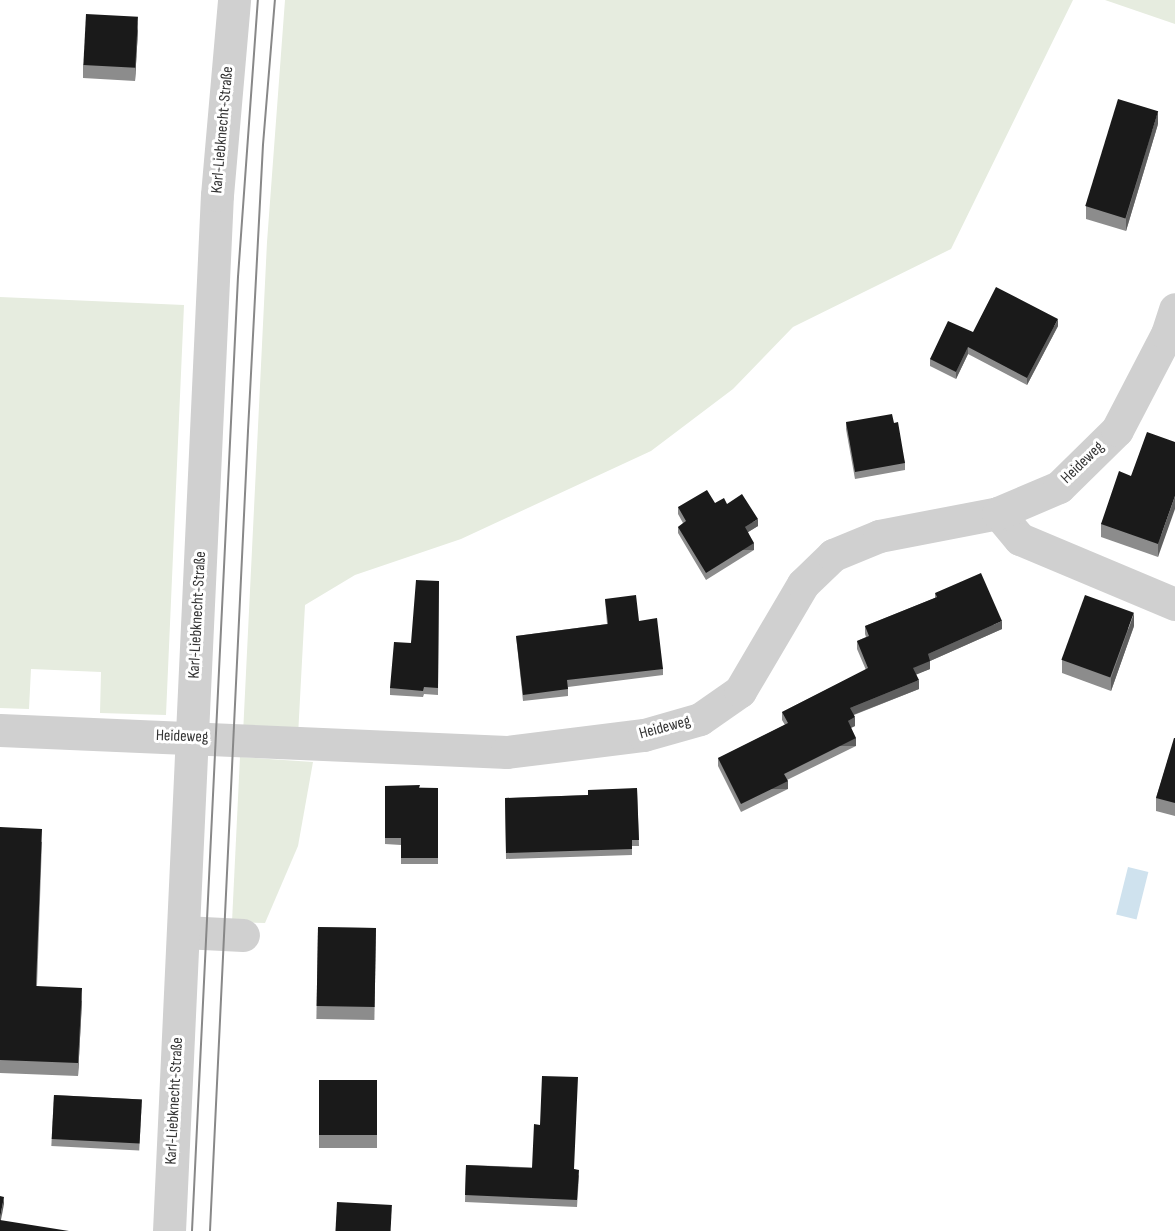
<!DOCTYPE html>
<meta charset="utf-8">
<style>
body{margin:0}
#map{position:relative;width:1175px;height:1231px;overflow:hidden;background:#fff;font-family:"Sofia Sans Condensed",sans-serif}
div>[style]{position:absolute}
.green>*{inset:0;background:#e6ecdf}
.water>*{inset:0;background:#cfe2ee;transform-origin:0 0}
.minor>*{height:33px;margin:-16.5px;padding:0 16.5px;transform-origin:16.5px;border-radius:16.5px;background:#d0d0d0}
.tram>*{height:1.5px;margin:-0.75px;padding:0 0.75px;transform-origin:0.75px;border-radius:0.75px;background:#888}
.wall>*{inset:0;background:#8c8c8c;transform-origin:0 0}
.shaded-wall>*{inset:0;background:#5f5f5f;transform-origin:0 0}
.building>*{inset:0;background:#1a1a1a;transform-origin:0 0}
span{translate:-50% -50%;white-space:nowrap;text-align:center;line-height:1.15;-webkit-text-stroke:6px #fff;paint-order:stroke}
.street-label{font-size:16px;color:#333}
</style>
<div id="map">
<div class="green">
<div style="clip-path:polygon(285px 0,1073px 0,951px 249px,793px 327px,733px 389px,651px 451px,461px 539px,355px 575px,305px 605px,298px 736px,243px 734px,267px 242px)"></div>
<div style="clip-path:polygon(1105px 0,1175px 0,1175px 24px)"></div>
<div style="clip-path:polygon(0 297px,184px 305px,166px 715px,100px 713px,101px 672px,31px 669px,29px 709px,0 708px)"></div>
<div style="clip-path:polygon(240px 757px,313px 762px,298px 846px,265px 923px,232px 922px)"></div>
</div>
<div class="water">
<div style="left:1128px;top:867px;width:21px;height:49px;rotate:14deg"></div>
</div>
<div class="minor">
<div style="left:998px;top:513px;width:34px;rotate:50deg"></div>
<div style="left:1020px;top:539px;width:168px;rotate:22.8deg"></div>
<div style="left:0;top:730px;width:507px;rotate:2.48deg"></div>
<div style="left:507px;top:752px;width:138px;rotate:-7.1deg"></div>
<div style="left:644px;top:735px;width:58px;rotate:-15.9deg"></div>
<div style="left:700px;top:719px;width:49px;rotate:-35deg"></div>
<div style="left:740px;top:691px;width:124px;rotate:-59.5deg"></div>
<div style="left:803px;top:584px;width:42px;rotate:-44deg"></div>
<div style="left:833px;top:555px;width:50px;rotate:-22.4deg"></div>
<div style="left:879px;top:536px;width:121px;rotate:-10.9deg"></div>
<div style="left:998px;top:513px;width:66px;rotate:-23.1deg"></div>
<div style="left:1059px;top:487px;width:81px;rotate:-44.5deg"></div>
<div style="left:1117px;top:430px;width:108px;rotate:-62.5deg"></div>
<div style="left:1167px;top:334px;width:26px;rotate:-72deg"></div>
<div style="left:183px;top:932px;width:60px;rotate:2.9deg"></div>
<div style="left:169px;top:1231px;width:1037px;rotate:-87.35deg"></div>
<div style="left:217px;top:195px;width:196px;rotate:-85deg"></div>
</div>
<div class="tram">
<div style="left:192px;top:1231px;width:955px;rotate:-87.24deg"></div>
<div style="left:238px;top:277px;width:278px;rotate:-85.9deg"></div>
<div style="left:210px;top:1231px;width:801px;rotate:-87.28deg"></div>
<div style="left:248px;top:431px;width:286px;rotate:-87deg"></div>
<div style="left:263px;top:145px;width:145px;rotate:-85.3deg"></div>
</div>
<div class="wall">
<div style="clip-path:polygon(138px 30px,135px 81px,83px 78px,83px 65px)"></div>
<div style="clip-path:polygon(1158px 124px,1126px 231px,1086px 219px,1086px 206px)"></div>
<div style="clip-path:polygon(1058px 326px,1027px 385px,968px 354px,956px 379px,930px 366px,930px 359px,973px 332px)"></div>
<div style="clip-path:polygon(846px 422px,894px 423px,905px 463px,905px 470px,855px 479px,846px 429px)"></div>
<div style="clip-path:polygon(1175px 442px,1158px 557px,1101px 537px,1101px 524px,1131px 476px)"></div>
<div style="clip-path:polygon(715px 503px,727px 504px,758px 526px,748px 532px,754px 550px,706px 580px,678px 533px,678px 527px,683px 523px,678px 514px,678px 507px)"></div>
<div style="clip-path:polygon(439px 581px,438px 695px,424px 694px,423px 697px,390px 695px,390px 688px)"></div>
<div style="clip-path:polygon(935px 593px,1002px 629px,930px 661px,930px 669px,916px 674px,919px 689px,854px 715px,855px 726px,851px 728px,856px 746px,787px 780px,788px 789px,741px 812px,718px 766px,718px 758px,785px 725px,782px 720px,782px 712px,866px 670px,857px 649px,857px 641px,866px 637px,865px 634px,865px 626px,935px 598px)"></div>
<div style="clip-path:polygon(605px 599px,639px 621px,663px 669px,663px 675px,568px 687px,568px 696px,523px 701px,516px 636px,607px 624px)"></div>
<div style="clip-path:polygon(1134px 626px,1111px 691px,1062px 673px,1062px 660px)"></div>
<div style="clip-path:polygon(1175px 738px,1175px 816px,1156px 811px,1156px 798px)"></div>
<div style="clip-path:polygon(385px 786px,438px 788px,438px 864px,401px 864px,401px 845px,385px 844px)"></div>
<div style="clip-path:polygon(637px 788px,639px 846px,632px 846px,632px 855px,506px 859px,505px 798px,588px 795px)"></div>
<div style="clip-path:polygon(0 827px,42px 842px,37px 986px,82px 1001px,78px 1076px,0 1073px)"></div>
<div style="left:318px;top:927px;width:58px;height:92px;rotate:1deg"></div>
<div style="left:319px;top:1080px;width:58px;height:68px"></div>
<div style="left:54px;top:1095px;width:88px;height:51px;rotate:3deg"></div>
<div style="clip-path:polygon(466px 1165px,575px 1169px,579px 1176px,577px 1207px,465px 1202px)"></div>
</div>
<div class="shaded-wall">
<div style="clip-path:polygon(138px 17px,138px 30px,135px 81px,135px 68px)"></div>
<div style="clip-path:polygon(1158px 111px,1158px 124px,1126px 231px,1126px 218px)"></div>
<div style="clip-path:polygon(1058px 319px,1058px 326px,1027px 385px,1027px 378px)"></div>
<div style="clip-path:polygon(968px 347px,968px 354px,956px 379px,956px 372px)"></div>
<div style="clip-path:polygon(1175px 496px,1175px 509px,1158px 557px,1158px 544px)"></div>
<div style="clip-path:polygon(758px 519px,758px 526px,745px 534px,745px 527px)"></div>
<div style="left:754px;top:543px;width:7px;height:57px;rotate:90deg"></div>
<div style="clip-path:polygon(1134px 613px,1134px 626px,1111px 691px,1111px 678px)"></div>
<div style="clip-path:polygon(1002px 621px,1002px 629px,930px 661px,930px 669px,913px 676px,913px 668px,928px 654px)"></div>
<div style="clip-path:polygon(919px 680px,919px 689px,850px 716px,850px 708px)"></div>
<div style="clip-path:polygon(855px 717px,855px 726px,848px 729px,848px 721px)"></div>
<div style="left:856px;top:738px;width:8px;height:80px;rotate:90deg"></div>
<div style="left:788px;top:781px;width:8px;height:52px;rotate:90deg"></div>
<div style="clip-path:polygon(82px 988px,82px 1001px,78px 1076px,78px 1063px)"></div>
<div style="clip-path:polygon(4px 1197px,4px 1204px,0 1225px,0 1218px)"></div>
</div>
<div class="building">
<div style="left:86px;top:14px;width:52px;height:51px;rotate:3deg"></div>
<div style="left:1118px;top:99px;width:42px;height:112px;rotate:17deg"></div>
<div style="clip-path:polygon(996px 287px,1058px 319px,1027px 378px,968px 347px,956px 372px,930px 359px,948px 321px,973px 332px)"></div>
<div style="clip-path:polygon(892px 414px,894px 423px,898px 422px,905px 463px,855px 472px,846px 422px)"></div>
<div style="clip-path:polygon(1147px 432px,1175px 442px,1175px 496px,1158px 544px,1101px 524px,1119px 471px,1131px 476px)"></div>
<div style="clip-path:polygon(707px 490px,715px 503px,724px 498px,727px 504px,742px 494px,758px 519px,745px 527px,754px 543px,706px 573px,678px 527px,686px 521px,678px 507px)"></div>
<div style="clip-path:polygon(981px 573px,1002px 621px,928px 654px,930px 661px,913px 668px,919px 680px,850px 708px,855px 717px,848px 721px,856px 738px,784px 774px,788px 781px,741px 804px,718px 758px,788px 723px,782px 712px,868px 668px,857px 641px,869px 636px,865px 626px,937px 597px,935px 593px)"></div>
<div style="clip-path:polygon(416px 580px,439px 581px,438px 688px,424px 687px,423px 691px,390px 688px,394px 642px,411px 643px)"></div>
<div style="clip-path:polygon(636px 595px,639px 621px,657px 618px,663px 669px,567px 680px,568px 689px,523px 695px,516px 636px,608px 624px,605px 599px)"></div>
<div style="left:1085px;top:595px;width:52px;height:69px;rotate:20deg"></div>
<div style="clip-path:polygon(1174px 738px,1175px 738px,1175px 803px,1156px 798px)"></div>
<div style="clip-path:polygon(420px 785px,419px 788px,438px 788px,438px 858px,401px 858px,401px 838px,385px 838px,385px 786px)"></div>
<div style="clip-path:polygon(637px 788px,639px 840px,632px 840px,632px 849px,506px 853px,505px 798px,588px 795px,588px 790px)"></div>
<div style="clip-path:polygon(0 827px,42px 829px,36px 986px,82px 988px,78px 1063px,0 1060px)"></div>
<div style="left:318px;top:927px;width:58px;height:79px;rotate:1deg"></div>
<div style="clip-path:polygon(542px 1076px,578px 1077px,574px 1169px,579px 1170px,577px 1200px,465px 1195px,466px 1165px,532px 1168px,534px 1124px,540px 1125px)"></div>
<div style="left:319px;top:1080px;width:58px;height:55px"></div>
<div style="left:54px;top:1095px;width:88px;height:44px;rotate:3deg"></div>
<div style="clip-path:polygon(0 1196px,4px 1197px,0 1218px)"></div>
<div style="left:337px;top:1202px;width:55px;height:29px;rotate:3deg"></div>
<div style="clip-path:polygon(0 1220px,69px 1231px,0 1231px)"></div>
</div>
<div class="street-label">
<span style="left:223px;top:130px;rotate:-85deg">Karl-Liebknecht-Straße</span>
<span style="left:1083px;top:463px;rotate:-44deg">Heideweg</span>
<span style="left:198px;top:615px;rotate:-87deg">Karl-Liebknecht-Straße</span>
<span style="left:665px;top:728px;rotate:-15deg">Heideweg</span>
<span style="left:182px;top:737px;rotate:2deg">Heideweg</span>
<span style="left:175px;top:1101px;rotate:-87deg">Karl-Liebknecht-Straße</span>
</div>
</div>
